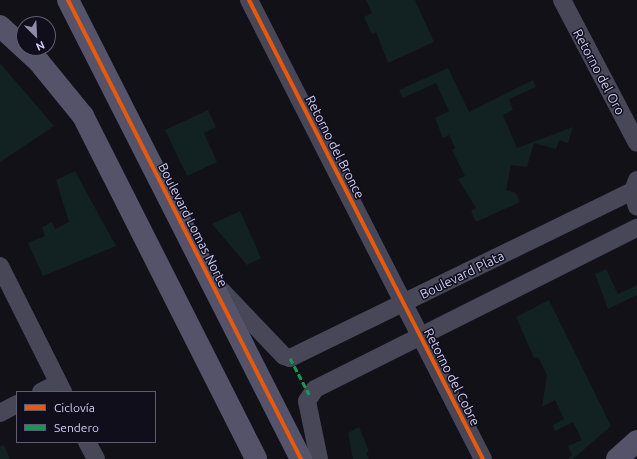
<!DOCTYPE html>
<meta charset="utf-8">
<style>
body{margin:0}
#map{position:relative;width:637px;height:459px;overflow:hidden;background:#121118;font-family:Ubuntu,sans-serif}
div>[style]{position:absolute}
.green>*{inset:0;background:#122122}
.street>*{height:18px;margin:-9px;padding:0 9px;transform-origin:9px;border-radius:9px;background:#484758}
.secondary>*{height:22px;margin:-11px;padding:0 11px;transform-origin:11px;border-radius:11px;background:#54536a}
.quiet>*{height:3px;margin-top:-1.5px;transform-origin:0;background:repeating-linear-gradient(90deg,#139951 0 6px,transparent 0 9px)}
.cycleway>*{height:4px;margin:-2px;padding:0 2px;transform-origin:2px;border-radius:2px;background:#e8590c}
span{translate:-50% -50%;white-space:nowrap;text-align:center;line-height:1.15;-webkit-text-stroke:3px #100e1b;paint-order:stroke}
.street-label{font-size:13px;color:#d3cef8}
.legend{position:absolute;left:16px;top:391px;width:140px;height:52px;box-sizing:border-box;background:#100e1b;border:1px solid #5e5b73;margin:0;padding:5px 7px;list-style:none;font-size:12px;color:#d3cef8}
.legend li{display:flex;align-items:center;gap:8px;height:20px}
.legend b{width:20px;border:1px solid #5e5b73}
.north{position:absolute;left:16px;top:16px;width:40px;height:40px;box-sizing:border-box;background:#100e1b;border:1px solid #5e5b73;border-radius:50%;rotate:156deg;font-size:11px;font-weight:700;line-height:16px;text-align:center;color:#d3cef8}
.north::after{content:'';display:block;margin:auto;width:14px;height:18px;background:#8f8caa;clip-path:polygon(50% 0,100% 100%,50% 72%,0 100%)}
</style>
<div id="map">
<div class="green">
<div style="clip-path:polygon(366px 0,415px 0,434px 42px,388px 63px,376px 32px,372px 34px,364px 17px,372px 13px)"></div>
<div style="clip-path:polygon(0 63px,54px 126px,0 162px)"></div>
<div style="clip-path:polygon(448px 68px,469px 112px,533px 80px,536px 87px,509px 99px,513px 110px,503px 115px,517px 148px,573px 127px,568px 143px,559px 140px,556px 149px,534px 143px,527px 167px,511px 165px,506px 190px,516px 193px,520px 202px,476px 222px,471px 211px,476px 208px,458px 179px,465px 176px,452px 150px,455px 148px,449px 135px,443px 138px,435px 118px,449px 111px,436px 83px,403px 98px,399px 90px)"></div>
<div style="clip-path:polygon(208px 110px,216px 127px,204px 133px,217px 162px,187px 176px,165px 130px)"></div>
<div style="clip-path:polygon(75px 171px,116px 246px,43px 276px,28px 243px,45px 236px,42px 227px,52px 222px,55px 229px,69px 222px,56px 180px)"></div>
<div style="clip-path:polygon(240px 211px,261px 258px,247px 265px,212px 224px)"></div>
<div style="clip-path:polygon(606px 269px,618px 294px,637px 285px,637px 295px,608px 309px,595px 274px)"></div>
<div style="clip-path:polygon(549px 300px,611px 426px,573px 459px,568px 459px,572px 455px,568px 446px,582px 440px,573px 422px,555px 431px,553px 425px,564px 419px,555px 400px,542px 407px,547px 375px,538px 357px,534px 358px,516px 317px)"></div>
<div style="clip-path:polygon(359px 427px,369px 451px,366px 453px,369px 459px,353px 459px,348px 433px)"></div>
<div style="clip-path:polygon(4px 445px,10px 459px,0 459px,0 446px)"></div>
</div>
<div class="street">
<div style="left:249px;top:0;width:515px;rotate:62.99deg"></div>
<div style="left:562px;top:0;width:161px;rotate:62.3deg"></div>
<div style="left:637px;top:180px;width:12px;rotate:110deg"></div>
<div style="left:633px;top:191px;width:16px;rotate:76deg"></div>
<div style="left:0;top:266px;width:141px;rotate:63.4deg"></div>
<div style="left:218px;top:287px;width:95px;rotate:46.3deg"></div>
<div style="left:284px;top:356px;width:6px;rotate:18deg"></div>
<div style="left:290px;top:358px;width:381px;rotate:-26deg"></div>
<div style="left:41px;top:392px;width:19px;rotate:-28deg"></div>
<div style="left:0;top:413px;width:19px;rotate:-28deg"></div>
<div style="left:87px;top:442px;width:19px;rotate:62deg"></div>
<div style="left:319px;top:459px;width:59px;rotate:-101.7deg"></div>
<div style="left:307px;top:401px;width:14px;rotate:-56deg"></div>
<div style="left:315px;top:389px;width:360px;rotate:-26.6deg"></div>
</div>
<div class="secondary">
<div style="left:68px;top:0;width:515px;rotate:63.09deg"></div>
<div style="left:0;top:26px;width:53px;rotate:42.7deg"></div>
<div style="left:39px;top:62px;width:70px;rotate:50.8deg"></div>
<div style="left:83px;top:116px;width:384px;rotate:63.2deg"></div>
<div style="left:617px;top:459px;width:27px;rotate:-42deg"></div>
</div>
<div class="quiet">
<div style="left:290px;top:358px;width:41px;rotate:62.2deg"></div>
</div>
<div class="cycleway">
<div style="left:68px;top:0;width:515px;rotate:63.09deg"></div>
<div style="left:249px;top:0;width:515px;rotate:62.99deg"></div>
</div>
<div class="street-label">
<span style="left:599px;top:72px;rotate:62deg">Retorno del Oro</span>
<span style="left:335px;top:147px;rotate:63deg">Retorno del Bronce</span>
<span style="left:193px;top:225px;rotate:63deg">Boulevard Lomas Norte</span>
<span style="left:462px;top:275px;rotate:-26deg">Boulevard Plata</span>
<span style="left:452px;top:377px;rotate:63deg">Retorno del Cobre</span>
</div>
<ul class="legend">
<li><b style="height:5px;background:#e8590c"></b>Ciclovía</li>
<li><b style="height:5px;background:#139951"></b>Sendero</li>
</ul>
<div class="north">N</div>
</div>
